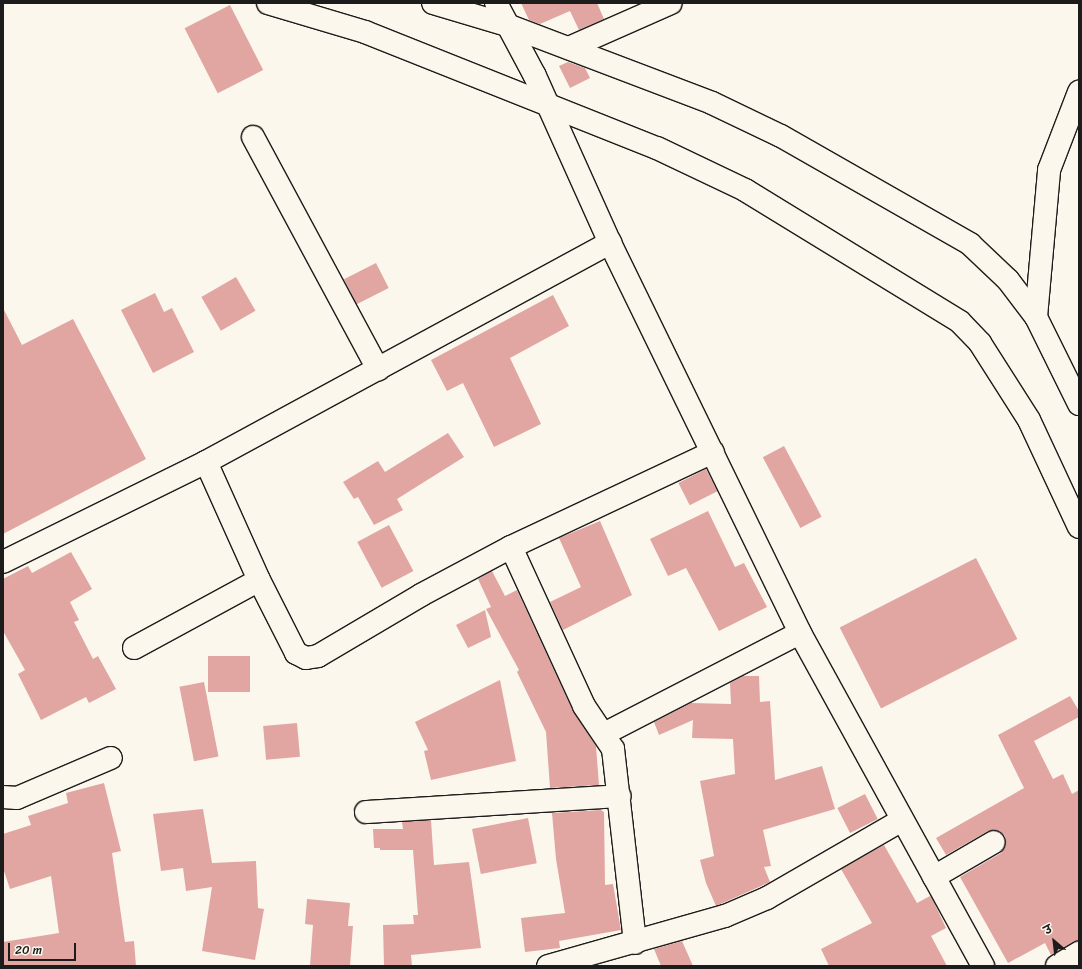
<!DOCTYPE html>
<meta charset="utf-8">
<style>
body{margin:0}
#map{position:relative;width:1082px;height:969px;overflow:hidden;background:#fbf7ec;font-family:Sriracha,"Playpen Sans Deva",sans-serif}
div>[style]{position:absolute}
.building>*{inset:0;background:#e1a6a2;transform-origin:0 0}
.roads{filter:drop-shadow(1px 0 #1c1c1c) drop-shadow(-1px 0 #1c1c1c) drop-shadow(0 1px #1c1c1c) drop-shadow(0 -1px #1c1c1c)}
.minor>*{height:22px;margin:-11px;padding:0 11px;transform-origin:11px;border-radius:11px;background:#fbf7ec}
.tertiary>*{height:22px;margin:-11px;padding:0 11px;transform-origin:11px;border-radius:11px;background:#fbf7ec}
span{translate:-50% -50%;white-space:nowrap;text-align:center;line-height:1.15;-webkit-text-stroke:3.5px #fbf7ec;paint-order:stroke}
.frame{position:absolute;inset:0;border:4px solid #1c1c1c;pointer-events:none}
.north{position:absolute;left:1034px;top:921px;width:40px;height:40px;-webkit-text-stroke:3px #fbf7ec;paint-order:stroke;rotate:332deg;font-size:11px;font-weight:700;line-height:16px;text-align:center;color:#1c1c1c}
.north::after{content:'';display:block;margin:auto;width:14px;height:18px;background:#1c1c1c;clip-path:polygon(50% 0,100% 100%,50% 72%,0 100%)}
.scale{position:absolute;left:8px;top:943px;width:68px;height:18px;box-sizing:border-box;border:2px solid #1c1c1c;border-top:0;padding-left:5px;font-size:12px;line-height:14px;white-space:nowrap;color:#1c1c1c;-webkit-text-stroke:3px #fbf7ec;paint-order:stroke}
</style>
<div id="map">
<div class="building">
<div style="clip-path:polygon(521px 3px,597px 3px,604px 19px,579px 30px,570px 11px,540px 24px,529px 20px)"></div>
<div style="left:230px;top:5px;width:73px;height:51px;rotate:63deg"></div>
<div style="clip-path:polygon(568px 62px,585px 68px,590px 78px,570px 88px,559px 66px)"></div>
<div style="left:376px;top:263px;width:28px;height:36px;rotate:63deg"></div>
<div style="left:236px;top:277px;width:39px;height:40px;rotate:60deg"></div>
<div style="clip-path:polygon(155px 293px,164px 312px,172px 308px,194px 352px,153px 373px,121px 310px)"></div>
<div style="clip-path:polygon(553px 295px,569px 326px,510px 358px,541px 424px,494px 447px,463px 383px,447px 391px,431px 360px)"></div>
<div style="clip-path:polygon(3px 308px,22px 345px,73px 319px,146px 459px,3px 534px)"></div>
<div style="clip-path:polygon(448px 433px,464px 457px,397px 499px,403px 510px,374px 525px,358px 497px,354px 499px,343px 482px,378px 461px,385px 472px)"></div>
<div style="left:784px;top:446px;width:80px;height:24px;rotate:62deg"></div>
<div style="left:706px;top:469px;width:25px;height:31px;rotate:63deg"></div>
<div style="clip-path:polygon(708px 511px,735px 567px,744px 563px,767px 607px,719px 631px,686px 568px,668px 576px,650px 539px)"></div>
<div style="clip-path:polygon(600px 521px,632px 595px,563px 630px,550px 602px,581px 587px,559px 538px)"></div>
<div style="left:389px;top:525px;width:52px;height:36px;rotate:62deg"></div>
<div style="clip-path:polygon(71px 552px,92px 589px,70px 602px,79px 620px,74px 622px,93px 659px,98px 656px,116px 689px,89px 703px,86px 697px,41px 720px,18px 674px,25px 670px,3px 631px,3px 579px,28px 566px,32px 573px)"></div>
<div style="left:976px;top:558px;width:91px;height:153px;rotate:63deg"></div>
<div style="clip-path:polygon(492px 571px,505px 596px,517px 590px,573px 711px,596px 746px,599px 785px,550px 788px,546px 732px,517px 672px,519px 670px,486px 609px,491px 607px,478px 579px)"></div>
<div style="clip-path:polygon(485px 610px,491px 637px,468px 648px,456px 625px)"></div>
<div style="left:208px;top:656px;width:42px;height:36px"></div>
<div style="clip-path:polygon(743px 676px,759px 676px,760px 702px,770px 701px,775px 780px,822px 766px,835px 809px,763px 830px,771px 866px,764px 867px,770px 882px,716px 906px,706px 883px,700px 860px,714px 856px,700px 781px,735px 774px,733px 739px,692px 738px,693px 720px,659px 735px,654px 722px,691px 703px,731px 704px,730px 683px)"></div>
<div style="clip-path:polygon(500px 680px,516px 761px,431px 780px,424px 751px,428px 750px,415px 722px)"></div>
<div style="left:204px;top:682px;width:76px;height:25px;rotate:79deg"></div>
<div style="clip-path:polygon(1070px 696px,1079px 711px,1079px 717px,1034px 741px,1053px 779px,1063px 774px,1072px 794px,1079px 790px,1079px 941px,1051px 955px,1045px 943px,1008px 963px,960px 877px,1001px 853px,1006px 842px,1005px 836px,1000px 831px,988px 831px,946px 855px,936px 838px,1024px 788px,998px 735px)"></div>
<div style="left:297px;top:723px;width:34px;height:34px;rotate:85deg"></div>
<div style="clip-path:polygon(104px 783px,121px 851px,112px 853px,125px 942px,134px 941px,136px 966px,3px 966px,3px 942px,59px 933px,51px 876px,10px 889px,3px 868px,3px 834px,31px 825px,28px 816px,68px 803px,66px 793px)"></div>
<div style="left:865px;top:794px;width:28px;height:31px;rotate:63deg"></div>
<div style="clip-path:polygon(203px 809px,212px 863px,256px 861px,258px 908px,264px 909px,255px 960px,202px 951px,212px 887px,186px 891px,183px 868px,161px 871px,153px 814px)"></div>
<div style="clip-path:polygon(601px 810px,604px 812px,605px 885px,613px 884px,621px 930px,559px 941px,560px 948px,525px 952px,521px 918px,565px 913px,556px 859px,552px 813px)"></div>
<div style="left:528px;top:818px;width:46px;height:57px;rotate:79deg"></div>
<div style="clip-path:polygon(431px 820px,434px 865px,469px 862px,481px 948px,411px 955px,412px 966px,384px 966px,383px 925px,414px 924px,413px 915px,418px 915px,413px 850px,380px 850px,380px 848px,374px 848px,373px 829px,403px 829px,402px 822px)"></div>
<div style="clip-path:polygon(884px 845px,917px 903px,930px 896px,932px 898px,946px 928px,931px 936px,947px 966px,829px 966px,821px 949px,872px 923px,841px 869px)"></div>
<div style="clip-path:polygon(307px 899px,350px 903px,348px 926px,353px 926px,350px 966px,310px 966px,313px 925px,305px 924px)"></div>
<div style="clip-path:polygon(682px 941px,693px 966px,661px 966px,654px 949px)"></div>
</div>
<div class="roads">
<div class="minor">
<div style="left:569px;top:48px;width:111px;rotate:-23.8deg"></div>
<div style="left:253px;top:137px;width:264px;rotate:61.7deg"></div>
<div style="left:1036px;top:317px;width:148px;rotate:-84.9deg"></div>
<div style="left:1049px;top:170px;width:84px;rotate:-69deg"></div>
<div style="left:206px;top:462px;width:129px;rotate:65.8deg"></div>
<div style="left:259px;top:580px;width:82px;rotate:63.1deg"></div>
<div style="left:296px;top:653px;width:11px;rotate:27deg"></div>
<div style="left:306px;top:658px;width:12px;rotate:-9deg"></div>
<div style="left:318px;top:656px;width:120px;rotate:-30.6deg"></div>
<div style="left:421px;top:595px;width:102px;rotate:-28.1deg"></div>
<div style="left:511px;top:547px;width:223px;rotate:-25.2deg"></div>
<div style="left:511px;top:547px;width:175px;rotate:65.3deg"></div>
<div style="left:584px;top:706px;width:52px;rotate:56deg"></div>
<div style="left:613px;top:749px;width:195px;rotate:83.5deg"></div>
<div style="left:134px;top:648px;width:142px;rotate:-28.5deg"></div>
<div style="left:604px;top:734px;width:220px;rotate:-27.3deg"></div>
<div style="left:3px;top:797px;width:14px;rotate:4deg"></div>
<div style="left:17px;top:798px;width:102px;rotate:-23.1deg"></div>
<div style="left:366px;top:812px;width:254px;rotate:-3.6deg"></div>
<div style="left:934px;top:877px;width:69px;rotate:-30.3deg"></div>
<div style="left:548px;top:966px;width:184px;rotate:-15.8deg"></div>
<div style="left:725px;top:916px;width:46px;rotate:-23.2deg"></div>
<div style="left:767px;top:898px;width:156px;rotate:-30deg"></div>
<div style="left:1057px;top:966px;width:26px;rotate:-31deg"></div>
</div>
<div class="tertiary">
<div style="left:268px;top:3px;width:101px;rotate:16.6deg"></div>
<div style="left:365px;top:32px;width:314px;rotate:21.7deg"></div>
<div style="left:657px;top:148px;width:98px;rotate:25.5deg"></div>
<div style="left:745px;top:190px;width:252px;rotate:31.5deg"></div>
<div style="left:960px;top:322px;width:29px;rotate:46deg"></div>
<div style="left:980px;top:343px;width:91px;rotate:57.5deg"></div>
<div style="left:1029px;top:420px;width:118px;rotate:65deg"></div>
<div style="left:433px;top:3px;width:77px;rotate:16.6deg"></div>
<div style="left:507px;top:25px;width:219px;rotate:20.8deg"></div>
<div style="left:712px;top:103px;width:76px;rotate:25.6deg"></div>
<div style="left:781px;top:136px;width:218px;rotate:29.7deg"></div>
<div style="left:970px;top:244px;width:52px;rotate:43.5deg"></div>
<div style="left:1008px;top:280px;width:46px;rotate:52.9deg"></div>
<div style="left:1036px;top:317px;width:97px;rotate:63.7deg"></div>
<div style="left:496px;top:3px;width:83px;rotate:61.9deg"></div>
<div style="left:535px;top:76px;width:183px;rotate:65.8deg"></div>
<div style="left:610px;top:243px;width:434px;rotate:64deg"></div>
<div style="left:800px;top:633px;width:380px;rotate:61.2deg"></div>
<div style="left:3px;top:562px;width:226px;rotate:-26.2deg"></div>
<div style="left:206px;top:462px;width:460px;rotate:-28.5deg"></div>
</div>
</div>
<div class="frame"></div>
<div class="north">उ</div>
<div class="scale">20 m</div>
</div>
